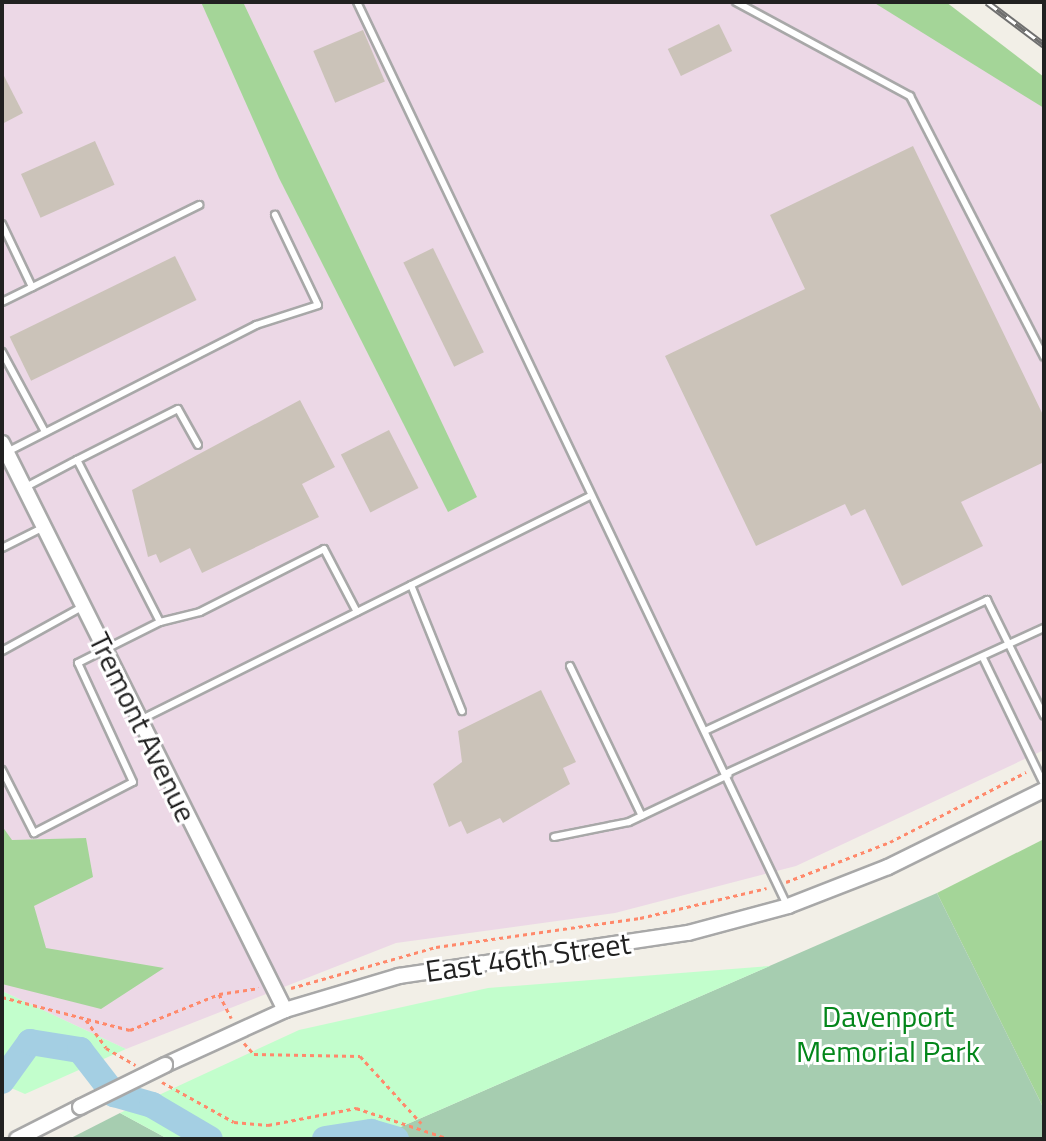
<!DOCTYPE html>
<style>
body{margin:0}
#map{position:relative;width:1046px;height:1141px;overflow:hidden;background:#f2efe7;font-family:"Titillium Web",sans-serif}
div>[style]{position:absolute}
.industrial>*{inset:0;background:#ecd8e6}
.forest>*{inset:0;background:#a4d598}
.cemetery>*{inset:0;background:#a6cdb0}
.park>*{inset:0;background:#c2fecc}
.river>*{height:26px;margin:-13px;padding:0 13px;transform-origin:13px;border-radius:13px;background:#a4cfe3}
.building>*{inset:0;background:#cbc3b9;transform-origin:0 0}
.path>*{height:3px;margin-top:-1.5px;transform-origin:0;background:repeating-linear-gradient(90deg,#ff896b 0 4px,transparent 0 8px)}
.roads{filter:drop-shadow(2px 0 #a8a8a8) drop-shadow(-2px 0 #a8a8a8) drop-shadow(0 2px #a8a8a8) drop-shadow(0 -2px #a8a8a8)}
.service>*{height:6px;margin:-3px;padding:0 3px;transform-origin:3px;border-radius:3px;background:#fff}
.tertiary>*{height:14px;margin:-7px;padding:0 7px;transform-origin:7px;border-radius:7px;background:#fff}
.rail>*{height:7px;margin-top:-3.5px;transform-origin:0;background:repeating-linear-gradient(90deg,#fff 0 12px,#6f6f6f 0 24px);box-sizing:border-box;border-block:2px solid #6f6f6f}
.bridges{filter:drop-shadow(2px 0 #a8a8a8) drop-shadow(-2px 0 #a8a8a8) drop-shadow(0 2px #a8a8a8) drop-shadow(0 -2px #a8a8a8)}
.tertiary-bridge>*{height:14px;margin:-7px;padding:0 7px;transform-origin:7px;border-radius:7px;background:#fff}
span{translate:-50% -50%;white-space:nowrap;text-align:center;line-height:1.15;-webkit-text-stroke:6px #fff;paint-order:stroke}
.street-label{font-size:30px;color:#212121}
.park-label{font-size:30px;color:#03861a}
.frame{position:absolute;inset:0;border:4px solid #212121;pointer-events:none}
</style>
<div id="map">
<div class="industrial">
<div style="clip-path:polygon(2px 2px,928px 2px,1044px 90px,1044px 750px,796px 866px,615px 913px,396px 943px,126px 1049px,2px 991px)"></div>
</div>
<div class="forest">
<div style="clip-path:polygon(201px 2px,243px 2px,477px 497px,448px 512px,279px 178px)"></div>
<div style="clip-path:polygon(873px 2px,946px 2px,1044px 77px,1044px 108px)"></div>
<div style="clip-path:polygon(2px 826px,12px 840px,86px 838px,93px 877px,34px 906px,46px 948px,164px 968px,101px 1009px,2px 984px)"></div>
<div style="clip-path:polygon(1044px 839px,1044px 1109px,937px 893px)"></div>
</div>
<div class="cemetery">
<div style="clip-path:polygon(937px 893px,1044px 1109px,1044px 1139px,373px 1139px)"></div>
<div style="clip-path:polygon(120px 1113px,168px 1139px,69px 1139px)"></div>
</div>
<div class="park">
<div style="clip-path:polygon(770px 966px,373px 1139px,168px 1139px,120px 1113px,299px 1030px,488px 988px)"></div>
<div style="clip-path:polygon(2px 991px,126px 1049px,25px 1094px,2px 1084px)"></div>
</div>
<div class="river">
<div style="left:2px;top:1081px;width:48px;rotate:-54.3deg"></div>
<div style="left:30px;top:1042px;width:51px;rotate:9.1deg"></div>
<div style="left:80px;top:1050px;width:56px;rotate:52.3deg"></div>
<div style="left:114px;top:1094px;width:40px;rotate:16deg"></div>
<div style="left:152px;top:1105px;width:67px;rotate:30.4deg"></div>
<div style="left:325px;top:1139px;width:47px;rotate:-8.7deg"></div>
<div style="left:371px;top:1132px;width:26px;rotate:16deg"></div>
</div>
<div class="building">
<div style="left:719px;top:24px;width:30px;height:57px;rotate:64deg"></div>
<div style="left:363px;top:30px;width:56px;height:54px;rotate:67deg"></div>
<div style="clip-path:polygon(2px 72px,23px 113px,2px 124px)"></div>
<div style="left:95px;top:141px;width:48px;height:81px;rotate:66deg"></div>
<div style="clip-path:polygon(913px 146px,1044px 417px,1044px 462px,961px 502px,983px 546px,902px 586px,865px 509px,851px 516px,845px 504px,756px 546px,665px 356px,805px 289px,770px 215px)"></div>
<div style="left:433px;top:248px;width:116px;height:33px;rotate:64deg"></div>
<div style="left:175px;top:256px;width:49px;height:184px;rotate:64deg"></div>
<div style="clip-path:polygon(300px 400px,335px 467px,302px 484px,319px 517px,202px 573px,190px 548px,160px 563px,156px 554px,148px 557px,132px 490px)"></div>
<div style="left:389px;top:430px;width:65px;height:54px;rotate:63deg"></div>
<div style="clip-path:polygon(541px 690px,576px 762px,563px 768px,570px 784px,503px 823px,500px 818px,467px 834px,461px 821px,449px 827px,433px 784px,462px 762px,458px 731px)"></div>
</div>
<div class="path">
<div style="left:786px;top:882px;width:111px;rotate:-21deg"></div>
<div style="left:890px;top:842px;width:153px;rotate:-27.2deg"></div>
<div style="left:291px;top:988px;width:151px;rotate:-15.8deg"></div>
<div style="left:436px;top:947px;width:206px;rotate:-8.1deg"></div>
<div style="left:640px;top:918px;width:130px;rotate:-13.3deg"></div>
<div style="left:219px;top:994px;width:27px;rotate:63deg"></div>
<div style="left:2px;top:997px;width:132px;rotate:14.5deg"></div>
<div style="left:130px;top:1030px;width:96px;rotate:-22deg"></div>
<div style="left:219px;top:994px;width:40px;rotate:-8.5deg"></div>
<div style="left:86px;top:1020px;width:34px;rotate:54deg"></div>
<div style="left:106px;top:1048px;width:34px;rotate:30deg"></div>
<div style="left:244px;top:1043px;width:15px;rotate:48deg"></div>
<div style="left:254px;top:1054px;width:106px;rotate:1.1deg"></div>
<div style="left:360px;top:1056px;width:91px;rotate:47.7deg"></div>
<div style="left:162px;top:1082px;width:82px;rotate:29.1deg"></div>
<div style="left:234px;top:1122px;width:34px;rotate:5deg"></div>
<div style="left:268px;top:1125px;width:90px;rotate:-10.9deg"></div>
<div style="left:356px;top:1108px;width:99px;rotate:18.3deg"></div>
</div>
<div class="roads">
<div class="service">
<div style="left:357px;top:2px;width:1000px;rotate:64.54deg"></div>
<div style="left:736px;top:2px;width:198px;rotate:28.4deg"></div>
<div style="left:910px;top:96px;width:293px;rotate:62.8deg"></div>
<div style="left:2px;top:224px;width:70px;rotate:64.5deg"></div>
<div style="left:2px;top:302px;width:220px;rotate:-26.2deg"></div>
<div style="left:2px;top:352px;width:91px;rotate:61.7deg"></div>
<div style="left:7px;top:452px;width:280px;rotate:-27deg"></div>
<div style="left:256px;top:325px;width:65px;rotate:-17.9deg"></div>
<div style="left:318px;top:305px;width:100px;rotate:-115.5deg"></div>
<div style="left:77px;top:460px;width:113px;rotate:-26.8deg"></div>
<div style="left:178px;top:409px;width:41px;rotate:60.9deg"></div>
<div style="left:2px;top:548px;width:45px;rotate:-26.6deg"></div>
<div style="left:411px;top:585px;width:136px;rotate:68deg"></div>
<div style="left:160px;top:622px;width:41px;rotate:-14deg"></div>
<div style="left:200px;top:612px;width:139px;rotate:-26.9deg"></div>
<div style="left:324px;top:549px;width:71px;rotate:62.4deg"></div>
<div style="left:2px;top:651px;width:94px;rotate:-28.8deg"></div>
<div style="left:983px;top:658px;width:140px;rotate:64.2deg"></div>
<div style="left:570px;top:666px;width:166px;rotate:64.4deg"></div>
<div style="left:140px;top:720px;width:503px;rotate:-26.46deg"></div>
<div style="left:707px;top:730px;width:309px;rotate:-24.9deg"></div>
<div style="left:987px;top:600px;width:129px;rotate:63.8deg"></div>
<div style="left:2px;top:770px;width:71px;rotate:63.1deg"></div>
<div style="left:34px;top:833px;width:111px;rotate:-27.3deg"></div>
<div style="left:133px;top:782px;width:131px;rotate:-114.8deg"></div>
<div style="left:78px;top:663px;width:92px;rotate:-26.6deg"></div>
<div style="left:160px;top:622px;width:182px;rotate:-117.1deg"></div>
<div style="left:77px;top:460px;width:60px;rotate:152.2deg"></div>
<div style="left:727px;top:773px;width:349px;rotate:-24.6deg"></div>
<div style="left:554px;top:837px;width:76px;rotate:-11.3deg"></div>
<div style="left:629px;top:822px;width:110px;rotate:-25.4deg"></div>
</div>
<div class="tertiary">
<div style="left:2px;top:443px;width:634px;rotate:63.48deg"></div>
<div style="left:165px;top:1065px;width:132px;rotate:-24.6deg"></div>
<div style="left:285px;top:1010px;width:119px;rotate:-16.6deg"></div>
<div style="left:399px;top:976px;width:292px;rotate:-8.5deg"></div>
<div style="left:688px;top:933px;width:104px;rotate:-15.1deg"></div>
<div style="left:788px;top:906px;width:107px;rotate:-21.3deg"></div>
<div style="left:888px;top:867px;width:174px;rotate:-26.3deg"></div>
<div style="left:17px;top:1139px;width:71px;rotate:-26.9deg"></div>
</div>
</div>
<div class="rail">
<div style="left:987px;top:2px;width:71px;rotate:37deg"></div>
</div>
<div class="bridges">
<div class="tertiary-bridge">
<div style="left:80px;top:1107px;width:95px;rotate:-26.3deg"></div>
</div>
</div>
<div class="street-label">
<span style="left:143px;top:727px;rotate:64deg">Tremont Avenue</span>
<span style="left:528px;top:957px;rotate:-8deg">East 46th Street</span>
</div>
<div class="park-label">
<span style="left:888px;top:1033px">Davenport<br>Memorial Park</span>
</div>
<div class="frame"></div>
</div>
